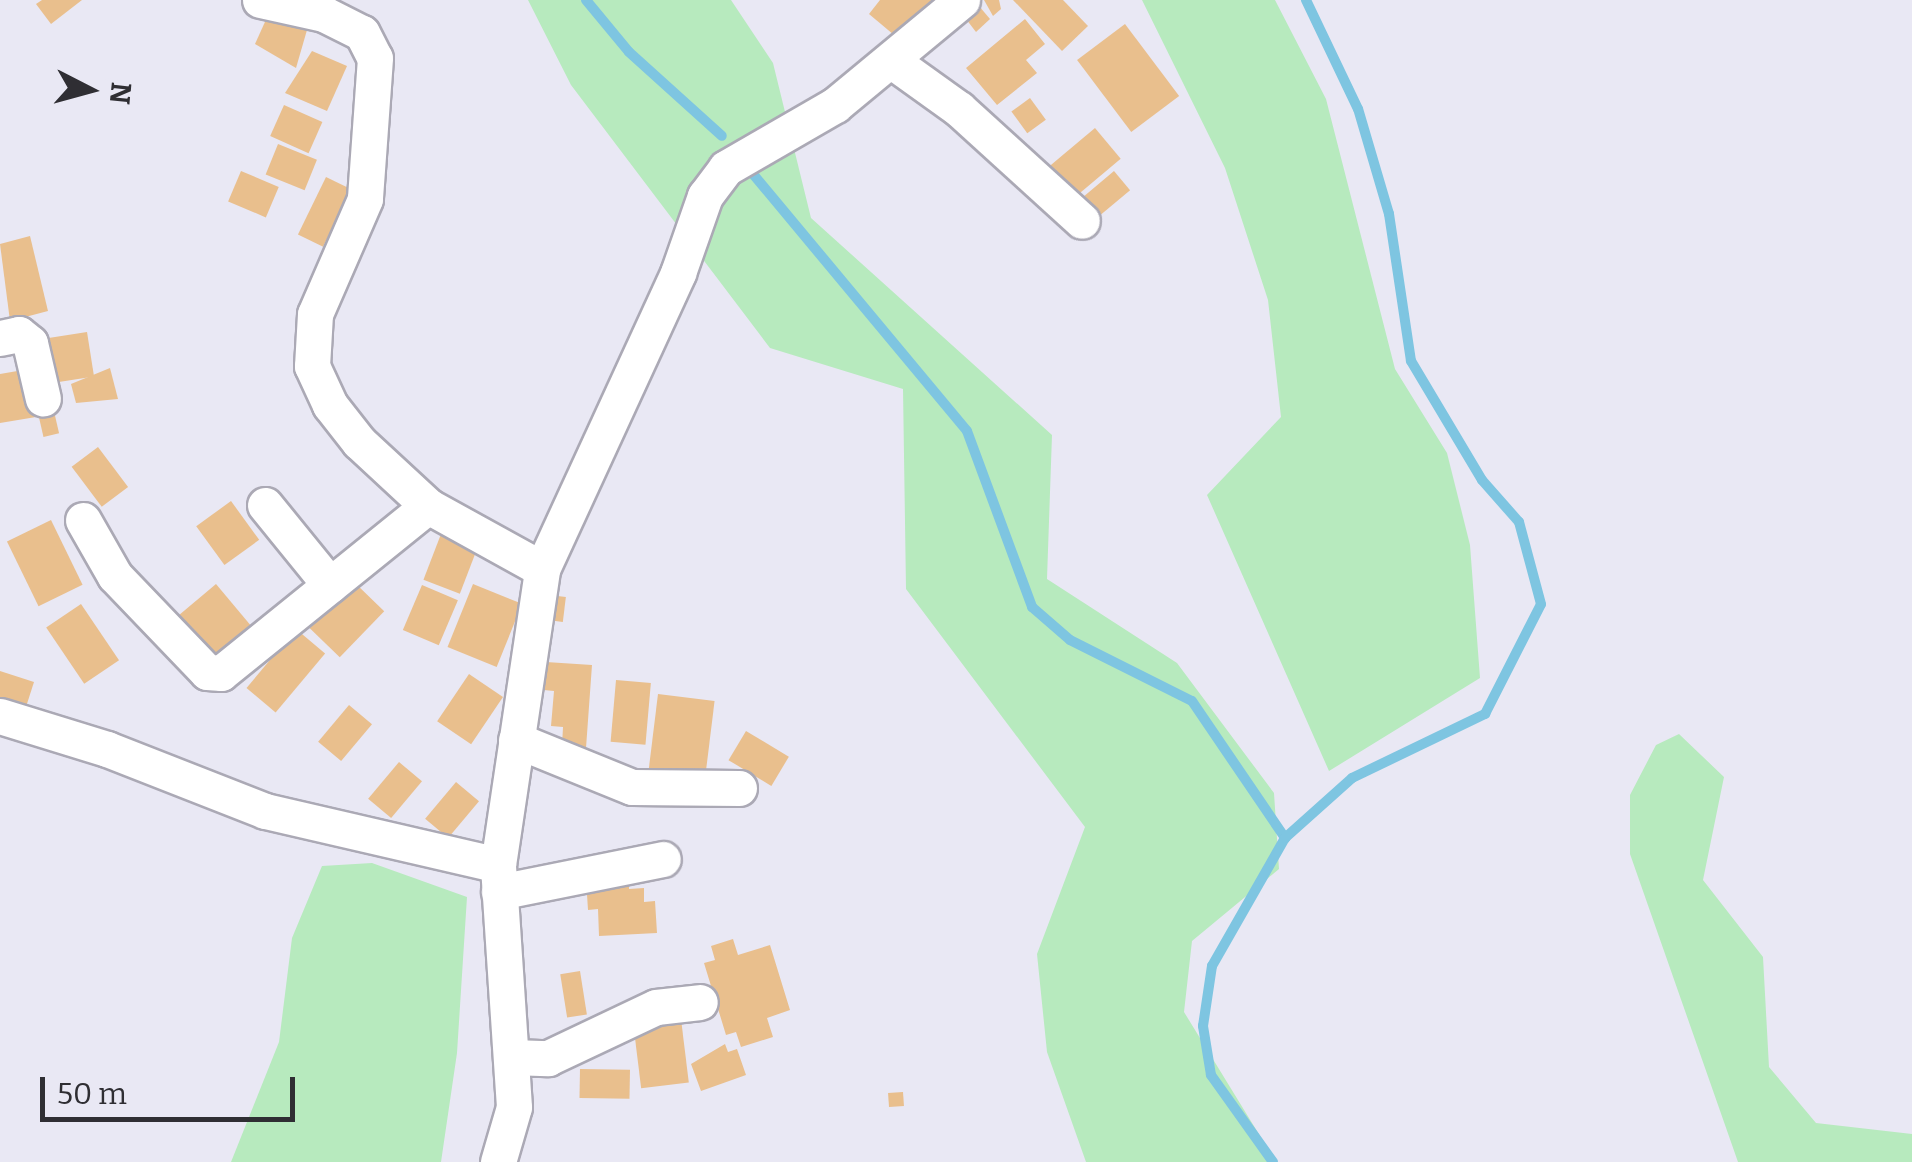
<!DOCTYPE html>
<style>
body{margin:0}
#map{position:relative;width:1912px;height:1162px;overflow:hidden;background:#e9e8f4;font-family:Bitter,serif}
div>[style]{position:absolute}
.green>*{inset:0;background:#b7eabe}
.stream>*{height:10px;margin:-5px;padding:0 5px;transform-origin:5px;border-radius:5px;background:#7ec5e1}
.building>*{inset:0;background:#e9bf8d;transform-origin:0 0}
.roads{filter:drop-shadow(2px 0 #aba9b5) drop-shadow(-2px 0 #aba9b5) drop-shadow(0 2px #aba9b5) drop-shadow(0 -2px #aba9b5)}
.minor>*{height:35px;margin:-17.5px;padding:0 17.5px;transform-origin:17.5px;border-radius:17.5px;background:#fff}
span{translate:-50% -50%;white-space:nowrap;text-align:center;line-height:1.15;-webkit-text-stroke:8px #e9e8f4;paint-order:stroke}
.north{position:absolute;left:40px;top:40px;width:100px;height:100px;-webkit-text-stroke:8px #e9e8f4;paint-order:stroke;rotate:96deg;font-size:28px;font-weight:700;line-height:40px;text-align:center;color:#2f2e33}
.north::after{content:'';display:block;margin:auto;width:35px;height:45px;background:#2f2e33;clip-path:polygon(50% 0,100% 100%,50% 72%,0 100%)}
.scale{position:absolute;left:40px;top:1077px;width:255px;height:45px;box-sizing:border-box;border:5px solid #2f2e33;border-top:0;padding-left:12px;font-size:30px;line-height:35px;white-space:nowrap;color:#2f2e33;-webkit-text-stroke:8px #e9e8f4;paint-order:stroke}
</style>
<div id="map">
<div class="green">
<div style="clip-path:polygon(528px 0,731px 0,773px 63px,811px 218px,1052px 435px,1047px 579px,1177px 663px,1274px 793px,1279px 869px,1192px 941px,1184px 1012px,1276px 1162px,1086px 1162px,1047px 1052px,1037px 954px,1085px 827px,906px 589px,903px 389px,770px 348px,571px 85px)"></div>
<div style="clip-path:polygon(1142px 0,1275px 0,1326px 99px,1395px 369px,1447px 453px,1470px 545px,1480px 678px,1329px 771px,1207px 495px,1281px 417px,1268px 300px,1225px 168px)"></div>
<div style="clip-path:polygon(1679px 734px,1724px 777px,1703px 880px,1763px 957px,1769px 1067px,1816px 1123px,1912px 1134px,1912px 1162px,1738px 1162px,1630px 854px,1630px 795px,1656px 745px)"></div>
<div style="clip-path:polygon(372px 863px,467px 897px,457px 1053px,441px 1162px,231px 1162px,279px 1042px,292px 938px,322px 866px)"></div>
</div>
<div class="stream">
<div style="left:586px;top:0;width:67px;rotate:50.4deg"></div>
<div style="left:629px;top:52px;width:125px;rotate:42.1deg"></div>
<div style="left:753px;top:174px;width:334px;rotate:50.2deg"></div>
<div style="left:967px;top:431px;width:188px;rotate:69.7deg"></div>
<div style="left:1032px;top:607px;width:50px;rotate:41deg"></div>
<div style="left:1070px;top:640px;width:136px;rotate:26.6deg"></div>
<div style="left:1192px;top:701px;width:166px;rotate:55.8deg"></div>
<div style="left:1273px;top:1162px;width:107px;rotate:-125.5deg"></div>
<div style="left:1211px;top:1075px;width:50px;rotate:-99.3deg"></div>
<div style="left:1203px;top:1026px;width:61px;rotate:-81.5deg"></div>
<div style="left:1212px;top:966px;width:147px;rotate:-60.3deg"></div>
<div style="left:1285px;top:838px;width:90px;rotate:-41.8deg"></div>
<div style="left:1352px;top:778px;width:148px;rotate:-25.7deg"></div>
<div style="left:1485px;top:714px;width:123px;rotate:-63deg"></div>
<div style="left:1541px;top:604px;width:85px;rotate:-105deg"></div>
<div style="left:1519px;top:522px;width:56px;rotate:-131.4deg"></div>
<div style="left:1482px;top:480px;width:139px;rotate:-120.8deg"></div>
<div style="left:1411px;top:361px;width:149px;rotate:-98.5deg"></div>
<div style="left:1389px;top:214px;width:109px;rotate:-106.4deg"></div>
<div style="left:1358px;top:109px;width:121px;rotate:-115.5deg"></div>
</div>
<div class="building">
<div style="clip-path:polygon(42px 0,82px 0,51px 24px,36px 4px)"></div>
<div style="clip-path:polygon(880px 0,933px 0,900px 40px,869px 14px)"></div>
<div style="clip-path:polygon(984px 0,999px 0,1001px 9px,993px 16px)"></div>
<div style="clip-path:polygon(1013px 0,1063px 0,1088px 26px,1062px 51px)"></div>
<div style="clip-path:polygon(979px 6px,990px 19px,976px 32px,966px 19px)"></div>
<div style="clip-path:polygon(269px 13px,307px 30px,296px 68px,255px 44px)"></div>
<div style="clip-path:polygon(1025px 19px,1045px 44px,1026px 60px,1037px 73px,997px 105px,966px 68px)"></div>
<div style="left:1125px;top:24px;width:90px;height:60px;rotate:53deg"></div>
<div style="clip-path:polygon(312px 51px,347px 66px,327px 111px,285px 93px)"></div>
<div style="left:1030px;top:98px;width:27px;height:23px;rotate:54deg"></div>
<div style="left:284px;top:105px;width:42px;height:34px;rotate:24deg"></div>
<div style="left:1095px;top:128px;width:40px;height:63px;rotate:50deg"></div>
<div style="left:278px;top:144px;width:42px;height:33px;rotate:22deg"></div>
<div style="left:241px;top:171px;width:41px;height:33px;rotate:23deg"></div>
<div style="left:1114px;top:171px;width:25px;height:43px;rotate:50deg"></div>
<div style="left:326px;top:177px;width:28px;height:64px;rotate:26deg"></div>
<div style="clip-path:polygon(30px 236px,48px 311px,10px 321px,0 244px)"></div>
<div style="left:87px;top:332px;width:45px;height:47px;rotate:81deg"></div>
<div style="clip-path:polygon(110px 368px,118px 399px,76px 403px,71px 384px)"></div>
<div style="clip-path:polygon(29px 369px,36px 417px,0 423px,0 374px)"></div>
<div style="left:53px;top:407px;width:27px;height:16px;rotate:77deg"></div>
<div style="left:98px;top:447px;width:50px;height:33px;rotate:53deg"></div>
<div style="left:231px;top:501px;width:48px;height:43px;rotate:54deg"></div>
<div style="left:51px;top:520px;width:72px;height:49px;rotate:64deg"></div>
<div style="left:441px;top:534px;width:39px;height:49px;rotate:21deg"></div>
<div style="left:354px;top:582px;width:42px;height:64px;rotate:44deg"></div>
<div style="left:216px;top:584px;width:57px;height:52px;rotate:50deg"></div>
<div style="left:473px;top:584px;width:53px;height:68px;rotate:22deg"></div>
<div style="left:422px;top:585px;width:39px;height:49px;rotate:23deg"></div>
<div style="left:549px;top:595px;width:17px;height:25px;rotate:7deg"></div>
<div style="left:81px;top:604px;width:68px;height:42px;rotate:56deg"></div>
<div style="left:296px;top:629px;width:38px;height:77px;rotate:40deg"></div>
<div style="clip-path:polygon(546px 662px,592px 665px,586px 748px,562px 746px,563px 727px,551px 726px,554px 691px,544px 690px)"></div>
<div style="clip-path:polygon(0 671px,34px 682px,25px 710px,0 704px)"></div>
<div style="left:469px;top:674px;width:41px;height:57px;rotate:34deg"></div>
<div style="left:616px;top:680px;width:35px;height:62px;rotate:5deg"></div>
<div style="left:658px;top:694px;width:57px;height:78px;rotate:7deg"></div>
<div style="left:349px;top:705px;width:30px;height:48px;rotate:40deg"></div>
<div style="left:746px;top:731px;width:50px;height:34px;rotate:31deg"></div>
<div style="left:399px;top:762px;width:30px;height:48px;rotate:40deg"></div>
<div style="left:456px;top:782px;width:30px;height:48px;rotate:40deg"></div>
<div style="clip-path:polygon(629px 877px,629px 889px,644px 888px,644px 902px,655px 901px,657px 933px,599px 936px,598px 909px,588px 910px,586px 879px)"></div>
<div style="clip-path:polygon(733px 939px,738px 955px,770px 945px,790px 1010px,767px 1018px,773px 1037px,741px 1047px,736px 1032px,726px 1035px,704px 963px,715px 960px,711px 946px)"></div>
<div style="left:580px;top:971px;width:44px;height:20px;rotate:81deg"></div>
<div style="left:681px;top:1019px;width:64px;height:48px;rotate:83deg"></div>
<div style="clip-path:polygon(725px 1044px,728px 1052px,737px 1049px,746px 1075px,701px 1091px,691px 1064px)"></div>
<div style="left:580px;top:1069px;width:50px;height:29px;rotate:1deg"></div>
<div style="left:903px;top:1092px;width:14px;height:15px;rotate:86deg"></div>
</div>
<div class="roads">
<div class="minor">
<div style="left:260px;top:0;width:66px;rotate:12.3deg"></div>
<div style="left:324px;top:14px;width:42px;rotate:26.6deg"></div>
<div style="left:362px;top:33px;width:28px;rotate:63deg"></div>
<div style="left:375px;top:58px;width:141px;rotate:94.1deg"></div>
<div style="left:365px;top:199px;width:125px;rotate:113.5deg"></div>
<div style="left:315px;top:314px;width:52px;rotate:93.3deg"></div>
<div style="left:312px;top:366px;width:43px;rotate:65.2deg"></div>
<div style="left:330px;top:405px;width:47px;rotate:51.9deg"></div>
<div style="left:359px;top:442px;width:94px;rotate:42.8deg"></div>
<div style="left:428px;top:506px;width:130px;rotate:28.9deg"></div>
<div style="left:892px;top:61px;width:82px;rotate:35.6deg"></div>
<div style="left:959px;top:109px;width:166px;rotate:42.3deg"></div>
<div style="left:0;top:338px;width:19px;rotate:-12deg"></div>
<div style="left:19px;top:334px;width:14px;rotate:39deg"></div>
<div style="left:30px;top:343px;width:57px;rotate:76.9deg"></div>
<div style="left:265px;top:505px;width:103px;rotate:50.9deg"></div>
<div style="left:83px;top:520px;width:64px;rotate:60.3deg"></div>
<div style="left:115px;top:576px;width:133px;rotate:46.2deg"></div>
<div style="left:207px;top:672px;width:14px;rotate:4deg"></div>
<div style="left:221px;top:673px;width:266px;rotate:-38.9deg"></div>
<div style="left:0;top:716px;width:112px;rotate:17.1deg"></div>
<div style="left:107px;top:749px;width:170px;rotate:21.4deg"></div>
<div style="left:265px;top:811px;width:239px;rotate:13deg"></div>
<div style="left:516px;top:740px;width:125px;rotate:22.1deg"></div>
<div style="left:632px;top:787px;width:107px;rotate:0.5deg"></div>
<div style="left:499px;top:892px;width:167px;rotate:-11.4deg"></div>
<div style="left:511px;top:1057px;width:37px;rotate:2deg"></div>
<div style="left:548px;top:1058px;width:119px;rotate:-25.3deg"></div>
<div style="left:656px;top:1007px;width:44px;rotate:-6.5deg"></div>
<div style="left:498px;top:1162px;width:57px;rotate:-73.8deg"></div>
<div style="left:514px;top:1107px;width:243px;rotate:-93.8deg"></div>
<div style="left:498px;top:865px;width:299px;rotate:-81.5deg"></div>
<div style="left:542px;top:569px;width:326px;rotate:-65.3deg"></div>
<div style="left:678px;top:273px;width:82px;rotate:-70.7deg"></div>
<div style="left:705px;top:196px;width:35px;rotate:-53deg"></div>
<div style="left:726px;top:168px;width:126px;rotate:-30deg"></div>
<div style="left:835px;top:105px;width:165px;rotate:-39.6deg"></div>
</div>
</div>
<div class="north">N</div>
<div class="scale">50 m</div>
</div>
